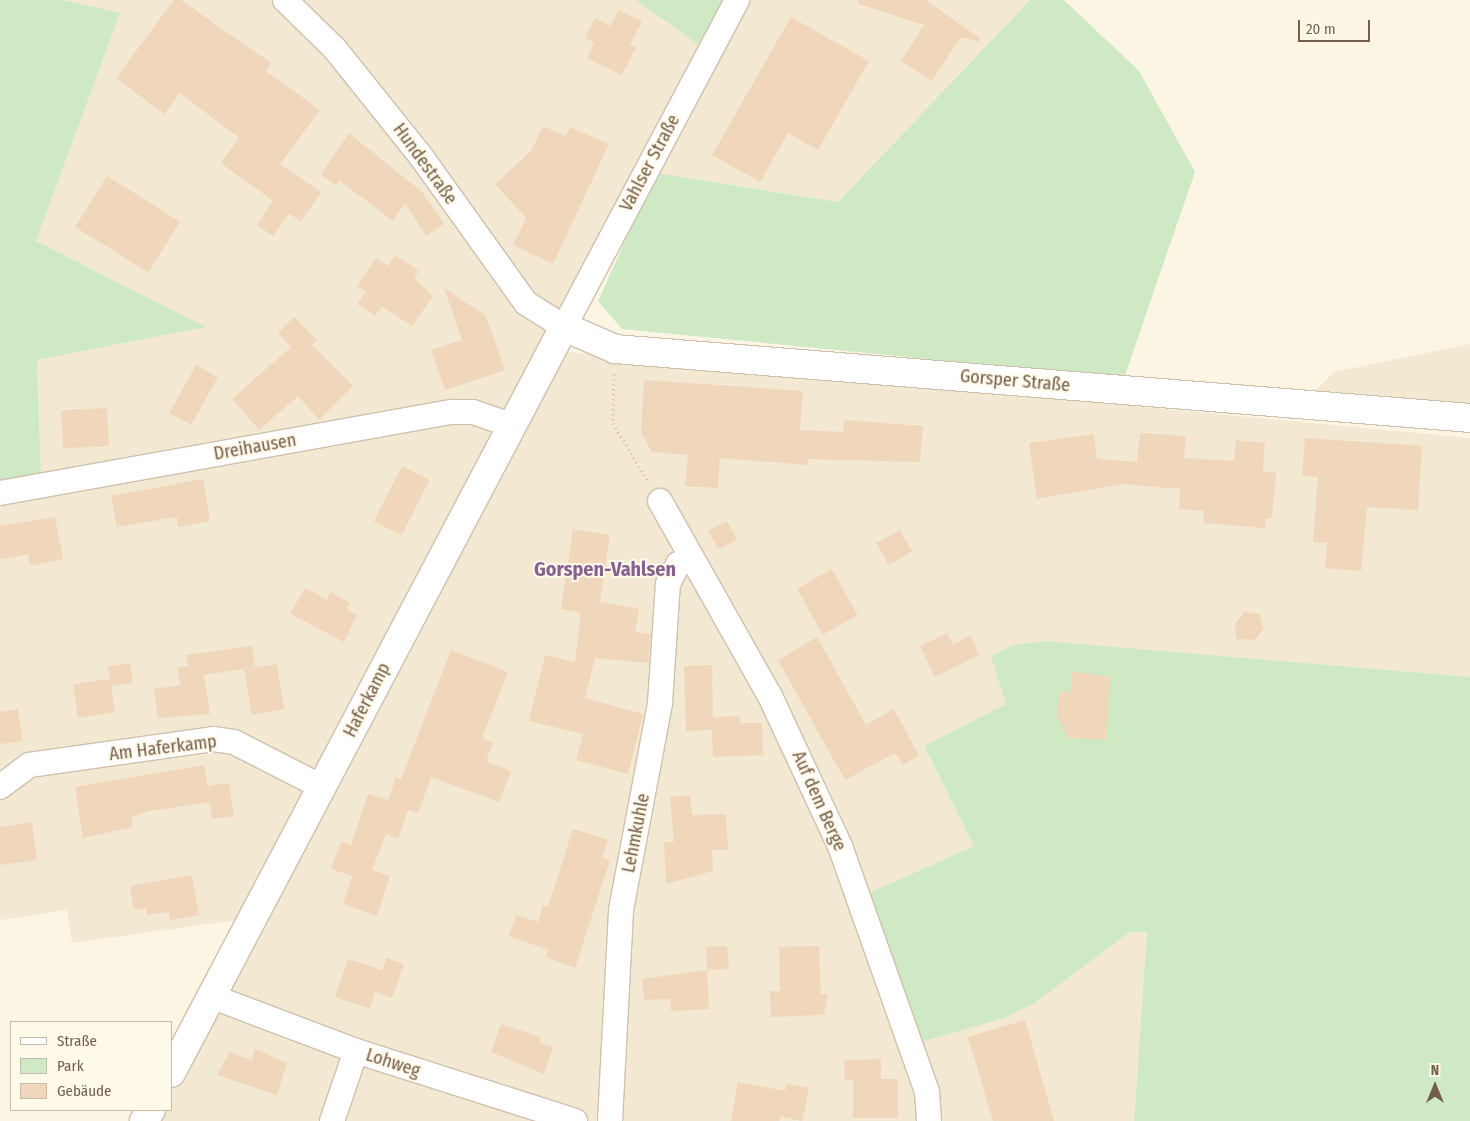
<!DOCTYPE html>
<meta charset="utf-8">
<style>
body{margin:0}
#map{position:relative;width:1470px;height:1121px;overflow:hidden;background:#fcf5e4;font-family:"Fira Sans Condensed",sans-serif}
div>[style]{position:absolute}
.residential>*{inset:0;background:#f3e8d2}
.green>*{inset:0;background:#cee9c3}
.building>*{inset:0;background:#f0d7bc;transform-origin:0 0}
.path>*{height:3px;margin-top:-1.5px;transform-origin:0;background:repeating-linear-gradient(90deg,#d5ba9f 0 1px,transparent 0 5px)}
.roads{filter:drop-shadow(1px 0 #cfc0ae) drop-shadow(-1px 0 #cfc0ae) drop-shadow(0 1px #cfc0ae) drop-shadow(0 -1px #cfc0ae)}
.minor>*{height:24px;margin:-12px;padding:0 12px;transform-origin:12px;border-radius:12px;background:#fff}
.tertiary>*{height:28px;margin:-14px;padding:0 14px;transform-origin:14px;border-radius:14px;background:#fff}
span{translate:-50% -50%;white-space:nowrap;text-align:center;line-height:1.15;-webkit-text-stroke:4px #fff9ea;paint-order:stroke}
.street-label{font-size:18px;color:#735e4a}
.quarter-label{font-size:20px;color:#866290;font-weight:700}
.legend{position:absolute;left:10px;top:1021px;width:162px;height:90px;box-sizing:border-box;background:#fff9ea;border:1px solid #c7bbaa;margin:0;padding:6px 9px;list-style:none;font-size:15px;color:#735e4a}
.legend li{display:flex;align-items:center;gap:10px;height:25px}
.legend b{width:25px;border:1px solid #c7bbaa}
.north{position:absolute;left:1410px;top:1061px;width:50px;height:50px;-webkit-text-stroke:4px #fff9ea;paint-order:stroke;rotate:0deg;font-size:14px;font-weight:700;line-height:20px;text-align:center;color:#735e4a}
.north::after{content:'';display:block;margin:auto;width:18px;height:22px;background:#735e4a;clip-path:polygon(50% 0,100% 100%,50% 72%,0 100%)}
.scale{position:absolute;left:1298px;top:20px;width:72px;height:22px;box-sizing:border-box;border:2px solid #735e4a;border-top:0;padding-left:6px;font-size:15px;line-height:18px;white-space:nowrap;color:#735e4a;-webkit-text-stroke:4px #fff9ea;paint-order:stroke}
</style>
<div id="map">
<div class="residential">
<div style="clip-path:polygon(64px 0,636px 0,709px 52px,737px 0,1030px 0,838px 202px,656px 173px,546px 350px,1470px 438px,1470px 677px,1045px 641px,1013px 645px,1006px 704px,924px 747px,974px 846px,867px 894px,1035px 1003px,1130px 932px,1147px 932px,1134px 1121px,144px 1121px,151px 1110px,171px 1110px,171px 1073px,251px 918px,72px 943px,67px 910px,0 920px,0 483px,41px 475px,37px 360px,205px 327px,36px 241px,120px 13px)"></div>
<div style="clip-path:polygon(1470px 344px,1470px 404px,1315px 391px,1334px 372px)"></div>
</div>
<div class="green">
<div style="clip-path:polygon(0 0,64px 0,120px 13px,36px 241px,206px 327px,37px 360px,41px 475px,0 483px)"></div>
<div style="clip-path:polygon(636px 0,724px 0,700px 46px)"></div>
<div style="clip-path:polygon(1030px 0,1064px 0,1139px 71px,1195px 172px,1124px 378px,622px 329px,598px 301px,656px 173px,838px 202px)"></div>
<div style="clip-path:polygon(1045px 641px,1470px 677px,1470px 1121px,1134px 1121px,1147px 932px,1130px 932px,1035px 1003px,1004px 1018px,921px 1042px,867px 894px,974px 846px,924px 746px,1006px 704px,991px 656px,1013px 645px)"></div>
</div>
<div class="building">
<div style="clip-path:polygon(174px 0,181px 0,271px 63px,266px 71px,320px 110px,280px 164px,321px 192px,301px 221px,289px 214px,273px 236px,257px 225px,273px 201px,221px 163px,239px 138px,180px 93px,164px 114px,116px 78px)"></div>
<div style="clip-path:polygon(858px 0,925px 0,980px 38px,978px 42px,961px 37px,932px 81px,901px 61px,924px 25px,858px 4px)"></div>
<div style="clip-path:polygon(619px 10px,642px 21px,630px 45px,636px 47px,622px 75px,587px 58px,594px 43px,585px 38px,595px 18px,610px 26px)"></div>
<div style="clip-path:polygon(791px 17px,869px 61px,818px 150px,788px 133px,760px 182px,712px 155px)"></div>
<div style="clip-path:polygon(543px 126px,566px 136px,570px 127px,609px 144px,553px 264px,513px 245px,526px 218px,495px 184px,531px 151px)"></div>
<div style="clip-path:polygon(349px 133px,422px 192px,444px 224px,426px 236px,405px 203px,393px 221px,340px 181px,336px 186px,321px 174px)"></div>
<div style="left:107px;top:176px;width:86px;height:60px;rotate:32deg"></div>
<div style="clip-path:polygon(395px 255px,419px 271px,414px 278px,433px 296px,412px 326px,382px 306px,375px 316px,357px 304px,366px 292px,357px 286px,376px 258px,388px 266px)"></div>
<div style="clip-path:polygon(444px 288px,486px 316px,505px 370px,445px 390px,431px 350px,462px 340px)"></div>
<div style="clip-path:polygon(294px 317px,317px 340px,312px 345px,353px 386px,319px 420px,298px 396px,259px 430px,232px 399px,291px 347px,278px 333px)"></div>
<div style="left:196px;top:365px;width:25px;height:55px;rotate:29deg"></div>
<div style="clip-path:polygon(644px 380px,803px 391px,800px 430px,843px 432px,844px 420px,923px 426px,920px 462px,808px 459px,808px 465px,720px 458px,718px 488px,685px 486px,688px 455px,652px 452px,641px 432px)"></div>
<div style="left:107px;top:408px;width:38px;height:46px;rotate:87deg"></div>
<div style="clip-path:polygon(1140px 433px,1186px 436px,1184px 458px,1234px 461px,1236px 440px,1265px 443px,1263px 472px,1276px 473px,1272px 518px,1266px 518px,1265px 528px,1203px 523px,1204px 511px,1179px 509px,1180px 489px,1123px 484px,1037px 499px,1029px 443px,1094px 434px,1097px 459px,1137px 462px)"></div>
<div style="clip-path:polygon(1305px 438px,1422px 446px,1418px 510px,1367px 507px,1361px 571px,1325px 568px,1327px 543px,1313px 542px,1318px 477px,1302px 476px)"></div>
<div style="left:402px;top:466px;width:31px;height:62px;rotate:27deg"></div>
<div style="clip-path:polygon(203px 479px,210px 521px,178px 527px,177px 517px,117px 527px,111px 496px)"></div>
<div style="clip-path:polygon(55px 517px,63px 559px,30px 566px,28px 554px,0 560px,0 526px)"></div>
<div style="left:727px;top:521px;width:21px;height:21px;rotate:62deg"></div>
<div style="clip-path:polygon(573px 529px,610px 535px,600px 602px,639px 609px,635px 632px,651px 634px,648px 663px,595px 658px,585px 698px,643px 714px,628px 774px,576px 760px,583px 734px,529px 721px,545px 655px,575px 662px,581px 613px,561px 609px)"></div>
<div style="left:900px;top:530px;width:25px;height:27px;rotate:61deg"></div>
<div style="left:832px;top:569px;width:53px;height:40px;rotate:61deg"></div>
<div style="clip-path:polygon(305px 588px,327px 600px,330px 592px,350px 603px,347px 610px,357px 615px,344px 642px,290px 614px)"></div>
<div style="clip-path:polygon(1244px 612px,1259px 614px,1264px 628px,1255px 640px,1236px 639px,1235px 624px)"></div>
<div style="clip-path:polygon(947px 633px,953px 645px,970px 635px,979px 655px,935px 677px,920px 646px)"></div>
<div style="clip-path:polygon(817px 637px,866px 725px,894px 709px,919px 756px,903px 765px,895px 753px,845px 780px,778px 660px)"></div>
<div style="clip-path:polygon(252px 646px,255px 667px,204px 675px,210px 714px,158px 718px,154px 689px,180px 685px,177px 667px,188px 666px,186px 655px)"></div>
<div style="clip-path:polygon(451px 650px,508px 672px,482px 738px,493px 743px,486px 761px,511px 771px,499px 802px,431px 777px,418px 813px,408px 810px,398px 839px,386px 834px,372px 870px,390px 876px,377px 916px,343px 904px,352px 876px,331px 869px,341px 841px,351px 845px,368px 794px,388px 800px,396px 777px,401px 779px)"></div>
<div style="clip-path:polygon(130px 663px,133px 683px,111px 686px,115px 712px,78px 718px,73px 684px,110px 679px,108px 666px)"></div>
<div style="left:277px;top:664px;width:46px;height:33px;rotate:81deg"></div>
<div style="clip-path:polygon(712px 665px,713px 717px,740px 716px,741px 723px,762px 723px,763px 755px,713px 757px,712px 730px,686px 731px,684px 666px)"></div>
<div style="clip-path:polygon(1072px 671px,1110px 677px,1106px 740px,1068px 738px,1057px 716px,1059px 692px,1071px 692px)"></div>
<div style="clip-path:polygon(18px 709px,23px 741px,0 744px,0 712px)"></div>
<div style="clip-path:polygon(204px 765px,209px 795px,208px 786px,229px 783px,234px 816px,212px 819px,210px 802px,149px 811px,131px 817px,133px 827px,83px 838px,75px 787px)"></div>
<div style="clip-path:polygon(690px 795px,692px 815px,726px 814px,728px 850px,712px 850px,713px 871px,666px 884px,664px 842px,674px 842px,670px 797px)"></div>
<div style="clip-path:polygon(32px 822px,37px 860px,0 865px,0 827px)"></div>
<div style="clip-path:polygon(573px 829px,608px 840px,602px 858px,610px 860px,575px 968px,546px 957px,548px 950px,509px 936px,516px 915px,538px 922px,543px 905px,548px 907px)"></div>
<div style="clip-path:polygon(192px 875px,199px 915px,170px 920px,169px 912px,147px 915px,146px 908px,134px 910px,130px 886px)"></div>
<div style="clip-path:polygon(727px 946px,729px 969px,707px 970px,709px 1009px,671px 1011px,670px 999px,644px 1000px,642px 979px,707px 970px,706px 947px)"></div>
<div style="clip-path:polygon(819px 946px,821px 994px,828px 994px,824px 1015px,771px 1017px,770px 991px,780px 991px,779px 947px)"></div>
<div style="clip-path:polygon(387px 958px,404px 964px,392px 998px,375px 992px,370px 1009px,335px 997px,348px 959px,382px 970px)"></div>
<div style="clip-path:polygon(1025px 1020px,1054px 1121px,993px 1121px,968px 1037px)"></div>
<div style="clip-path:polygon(501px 1024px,540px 1037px,539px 1043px,553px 1047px,544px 1074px,491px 1052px)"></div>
<div style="clip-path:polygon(255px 1049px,287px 1063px,277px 1095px,217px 1075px,230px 1052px,252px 1060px)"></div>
<div style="clip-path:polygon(881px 1059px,881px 1079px,898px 1079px,898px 1118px,853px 1118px,853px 1080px,845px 1080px,844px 1060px)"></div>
<div style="clip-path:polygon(738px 1082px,785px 1091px,786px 1084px,809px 1088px,802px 1121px,780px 1116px,779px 1121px,731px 1121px)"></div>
</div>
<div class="path">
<div style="left:614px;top:374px;width:49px;rotate:91.2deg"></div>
<div style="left:613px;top:423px;width:68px;rotate:58.9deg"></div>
</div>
<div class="roads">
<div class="minor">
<div style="left:285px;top:0;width:70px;rotate:44.4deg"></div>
<div style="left:335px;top:49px;width:136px;rotate:51.3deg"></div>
<div style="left:420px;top:155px;width:182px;rotate:54.4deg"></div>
<div style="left:526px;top:303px;width:45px;rotate:32.3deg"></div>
<div style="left:564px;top:327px;width:370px;rotate:-62.1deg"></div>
<div style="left:0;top:493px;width:459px;rotate:-10.2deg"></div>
<div style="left:452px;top:412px;width:21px"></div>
<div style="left:473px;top:412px;width:39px;rotate:19deg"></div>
<div style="left:660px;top:501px;width:224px;rotate:60.6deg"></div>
<div style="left:770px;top:696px;width:166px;rotate:65deg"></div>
<div style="left:840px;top:846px;width:261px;rotate:70.5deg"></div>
<div style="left:927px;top:1092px;width:29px;rotate:86deg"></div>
<div style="left:0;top:787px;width:36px;rotate:-37deg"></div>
<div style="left:29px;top:765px;width:186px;rotate:-8deg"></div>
<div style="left:213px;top:739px;width:21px;rotate:8deg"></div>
<div style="left:234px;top:742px;width:99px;rotate:27.1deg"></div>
<div style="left:213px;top:997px;width:153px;rotate:20.7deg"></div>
<div style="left:356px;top:1051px;width:230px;rotate:17.7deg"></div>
<div style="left:332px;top:1121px;width:74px;rotate:-71.1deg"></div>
<div style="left:610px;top:1121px;width:211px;rotate:-87deg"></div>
<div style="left:621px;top:910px;width:211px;rotate:-79.3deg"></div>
<div style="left:660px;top:703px;width:119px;rotate:-86.2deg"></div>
<div style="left:668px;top:584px;width:22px;rotate:-63deg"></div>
<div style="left:678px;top:564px;width:15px;rotate:-28deg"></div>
</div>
<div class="tertiary">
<div style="left:171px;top:1073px;width:843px;rotate:-62.22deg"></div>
<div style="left:564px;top:327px;width:56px;rotate:23.3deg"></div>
<div style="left:615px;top:349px;width:858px;rotate:4.61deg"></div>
<div style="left:144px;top:1121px;width:13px;rotate:-58deg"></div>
</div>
</div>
<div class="street-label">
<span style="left:650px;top:163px;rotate:-62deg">Vahlser Straße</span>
<span style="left:425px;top:164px;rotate:54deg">Hundestraße</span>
<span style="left:1015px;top:381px;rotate:5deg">Gorsper Straße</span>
<span style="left:255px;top:447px;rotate:-10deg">Dreihausen</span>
<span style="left:367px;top:700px;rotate:-63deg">Haferkamp</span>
<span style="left:163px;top:748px;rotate:-7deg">Am Haferkamp</span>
<span style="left:819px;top:801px;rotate:66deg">Auf dem Berge</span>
<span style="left:636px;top:833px;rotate:-79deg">Lehmkuhle</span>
<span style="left:393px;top:1063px;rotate:18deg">Lohweg</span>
</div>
<div class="quarter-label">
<span style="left:605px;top:569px">Gorspen-Vahlsen</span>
</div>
<ul class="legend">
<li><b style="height:6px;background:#fff"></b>Straße</li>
<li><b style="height:14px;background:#cee9c3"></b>Park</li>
<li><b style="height:14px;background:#f0d7bc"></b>Gebäude</li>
</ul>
<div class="north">N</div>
<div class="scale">20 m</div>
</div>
